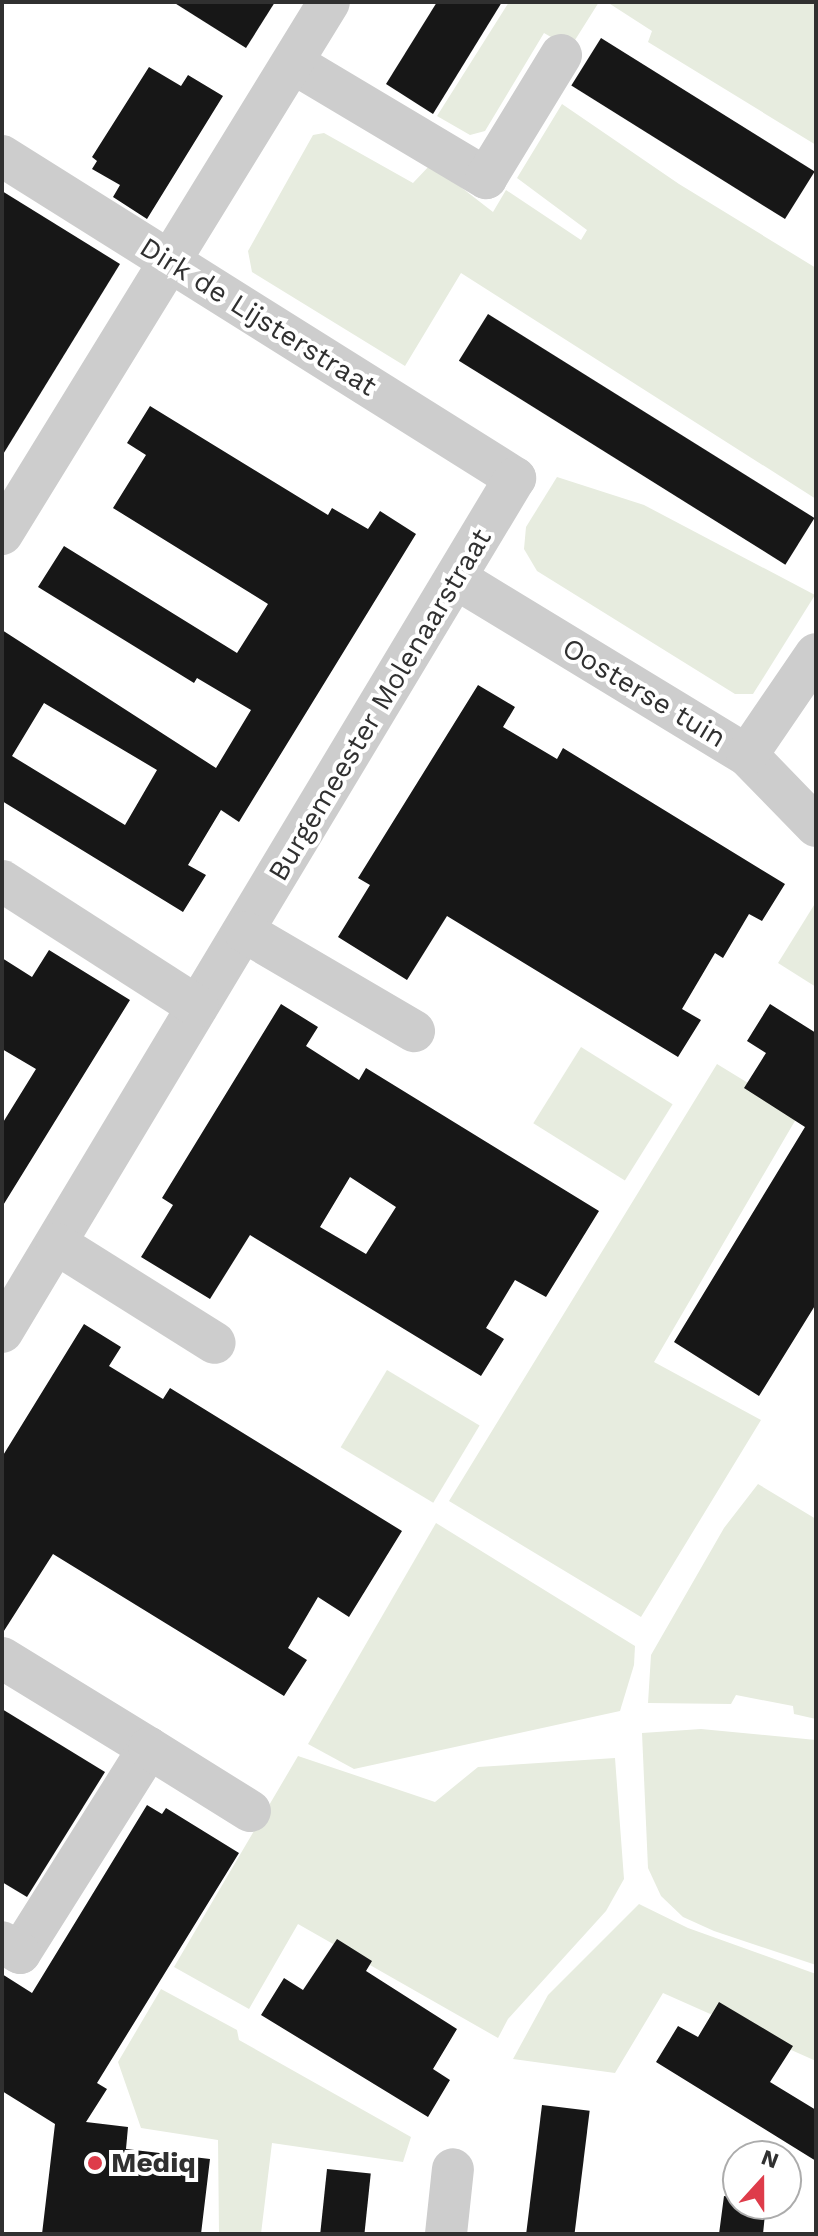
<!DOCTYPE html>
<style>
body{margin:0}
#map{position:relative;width:818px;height:2236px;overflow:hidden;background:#fff;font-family:"Work Sans",sans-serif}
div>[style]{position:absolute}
.green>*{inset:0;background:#e7ecdf;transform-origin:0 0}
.building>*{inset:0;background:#171717;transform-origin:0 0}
.street>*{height:42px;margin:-21px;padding:0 21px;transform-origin:21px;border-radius:21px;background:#cdcdcd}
.dots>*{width:22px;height:22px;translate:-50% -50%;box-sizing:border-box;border:4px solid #fff;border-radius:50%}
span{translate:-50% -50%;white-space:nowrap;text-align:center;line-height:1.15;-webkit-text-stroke:8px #fff;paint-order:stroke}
.street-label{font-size:28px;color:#303030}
.poi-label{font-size:28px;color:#303030;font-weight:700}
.left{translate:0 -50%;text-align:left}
.frame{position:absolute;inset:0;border:4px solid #303030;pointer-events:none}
.north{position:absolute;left:722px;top:2140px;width:80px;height:80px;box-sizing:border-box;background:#fff;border:2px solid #acacac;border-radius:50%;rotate:21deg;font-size:22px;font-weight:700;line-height:32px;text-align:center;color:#303030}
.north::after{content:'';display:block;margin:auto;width:28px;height:36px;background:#de3c4a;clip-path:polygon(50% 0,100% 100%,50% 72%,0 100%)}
</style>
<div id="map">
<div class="green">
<div style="clip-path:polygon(509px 2px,599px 2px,570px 48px,544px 33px,485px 131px,470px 135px,437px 116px)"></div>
<div style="clip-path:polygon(607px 2px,816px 2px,816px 145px,648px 42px,652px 31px)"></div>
<div style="clip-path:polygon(562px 104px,679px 184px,816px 268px,816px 499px,461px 273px,405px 366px,252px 272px,248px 251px,313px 135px,324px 133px,413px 183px,431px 164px,493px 212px,506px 190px,581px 240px,587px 230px,517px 178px)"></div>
<div style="clip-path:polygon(557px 477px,644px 505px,815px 595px,753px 694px,735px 694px,537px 571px,524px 549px,526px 527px)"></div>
<div style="clip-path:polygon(816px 902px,816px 987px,778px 963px)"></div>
<div style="left:581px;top:1047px;width:108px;height:90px;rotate:32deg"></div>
<div style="clip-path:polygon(717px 1064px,799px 1114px,654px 1362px,761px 1420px,641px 1617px,449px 1501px)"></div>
<div style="left:387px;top:1370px;width:108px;height:90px;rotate:31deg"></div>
<div style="clip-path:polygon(758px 1484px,816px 1519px,816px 1719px,794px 1714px,793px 1706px,736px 1695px,731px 1704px,648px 1703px,651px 1655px,724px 1528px)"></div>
<div style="clip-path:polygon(436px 1523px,635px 1646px,634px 1665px,620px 1711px,354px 1769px,308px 1744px)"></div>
<div style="clip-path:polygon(701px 1729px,816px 1740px,816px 1965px,714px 1931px,683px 1917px,661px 1896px,648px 1868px,642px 1733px)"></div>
<div style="clip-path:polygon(298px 1756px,435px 1802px,478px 1767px,615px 1758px,624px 1879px,606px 1911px,508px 2019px,498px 2038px,298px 1924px,249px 2009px,174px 1967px)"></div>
<div style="clip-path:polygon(639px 1904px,688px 1928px,816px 1974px,816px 2061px,663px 1993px,615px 2073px,513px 2059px,548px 1995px)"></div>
<div style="clip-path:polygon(161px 1989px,237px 2030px,239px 2040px,411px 2137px,403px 2162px,272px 2143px,261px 2234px,219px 2234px,218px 2140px,141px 2128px,118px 2062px)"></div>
</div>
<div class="building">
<div style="clip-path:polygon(173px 2px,275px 2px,246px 48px)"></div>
<div style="clip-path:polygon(437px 2px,502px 2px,433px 114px,386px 84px)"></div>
<div style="left:601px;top:38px;width:252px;height:56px;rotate:32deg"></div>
<div style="clip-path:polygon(149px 67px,181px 86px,188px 75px,223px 96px,147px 219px,113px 197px,120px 185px,92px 169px,97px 161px,92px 157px)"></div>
<div style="clip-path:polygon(2px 191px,120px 264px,2px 456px)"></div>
<div style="left:488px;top:314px;width:385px;height:55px;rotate:32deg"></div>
<div style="clip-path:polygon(evenodd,150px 406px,328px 515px,332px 508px,368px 529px,380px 511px,416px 534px,239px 822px,221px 810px,188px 865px,206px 875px,183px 912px,2px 801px,2px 630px,216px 768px,251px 710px,197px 678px,194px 683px,38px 587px,64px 546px,237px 653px,268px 604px,113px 508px,146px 455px,127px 443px,150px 406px,44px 703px,157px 770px,125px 825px,12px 756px,44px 703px)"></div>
<div style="clip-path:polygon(478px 685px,515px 707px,503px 727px,557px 759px,563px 748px,785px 884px,762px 921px,749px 914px,723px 958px,715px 953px,682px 1009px,701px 1020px,678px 1057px,447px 916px,407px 980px,338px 937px,370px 885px,358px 878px)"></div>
<div style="clip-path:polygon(49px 950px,130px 1000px,2px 1207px,2px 1124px,36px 1069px,2px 1049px,2px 958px,32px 977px)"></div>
<div style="clip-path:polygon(evenodd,281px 1004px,318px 1027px,306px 1046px,359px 1080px,366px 1068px,599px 1211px,546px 1297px,515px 1280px,486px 1328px,504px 1339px,481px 1376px,250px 1235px,210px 1299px,141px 1257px,173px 1205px,162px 1198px,281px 1004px,350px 1177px,396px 1207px,366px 1254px,320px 1227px,350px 1177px)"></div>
<div style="clip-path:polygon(770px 1004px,816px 1033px,816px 1304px,759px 1396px,674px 1342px,805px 1127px,744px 1088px,766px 1053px,747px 1041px)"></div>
<div style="clip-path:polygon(84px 1324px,121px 1347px,109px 1366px,163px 1399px,170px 1388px,402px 1531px,349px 1617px,318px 1597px,288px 1648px,307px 1660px,284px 1696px,53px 1554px,2px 1634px,2px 1457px)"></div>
<div style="clip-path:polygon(2px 1709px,105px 1772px,27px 1897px,2px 1882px)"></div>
<div style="clip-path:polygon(147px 1805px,162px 1814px,166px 1808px,239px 1853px,97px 2083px,107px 2089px,86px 2122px,128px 2127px,126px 2149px,210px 2159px,201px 2234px,42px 2234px,55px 2124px,2px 2091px,2px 1974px,32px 1993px)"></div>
<div style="clip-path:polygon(337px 1939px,372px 1961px,366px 1971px,457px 2029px,433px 2069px,450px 2080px,428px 2117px,261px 2015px,284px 1978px,303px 1990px)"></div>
<div style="clip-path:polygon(719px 2002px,793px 2046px,770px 2082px,816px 2110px,816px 2161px,656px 2062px,678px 2026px,698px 2037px)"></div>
<div style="left:542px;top:2105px;width:48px;height:130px;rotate:7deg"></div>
<div style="left:327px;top:2169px;width:44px;height:65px;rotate:6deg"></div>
<div style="clip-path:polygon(724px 2196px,738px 2198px,738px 2204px,766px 2204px,763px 2234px,719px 2234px)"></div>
</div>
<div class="street">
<div style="left:293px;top:63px;width:225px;rotate:30.8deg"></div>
<div style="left:486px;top:178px;width:144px;rotate:-58.6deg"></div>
<div style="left:2px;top:156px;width:606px;rotate:32.12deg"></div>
<div style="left:515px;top:478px;width:996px;rotate:120.99deg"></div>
<div style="left:2px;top:534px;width:624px;rotate:-58.42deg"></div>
<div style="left:457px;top:579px;width:339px;rotate:31.3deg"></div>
<div style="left:747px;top:755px;width:99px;rotate:45.8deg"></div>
<div style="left:747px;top:755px;width:122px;rotate:-55.7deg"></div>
<div style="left:2px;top:881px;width:232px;rotate:32.7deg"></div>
<div style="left:245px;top:932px;width:196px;rotate:30.4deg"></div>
<div style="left:57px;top:1244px;width:186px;rotate:32.1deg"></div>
<div style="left:2px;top:1658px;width:172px;rotate:31.5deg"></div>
<div style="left:149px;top:1748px;width:242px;rotate:122.2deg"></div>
<div style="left:20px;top:1953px;width:21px;rotate:-149deg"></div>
<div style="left:149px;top:1748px;width:119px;rotate:32deg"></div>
<div style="left:446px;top:2234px;width:65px;rotate:-83.9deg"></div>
</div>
<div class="dots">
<div style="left:95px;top:2163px;background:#de3c4a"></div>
</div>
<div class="street-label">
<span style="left:258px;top:317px;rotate:32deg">Dirk de Lijsterstraat</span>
<span style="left:644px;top:693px;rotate:31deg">Oosterse tuin</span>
<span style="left:380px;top:705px;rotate:-59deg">Burgemeester Molenaarstraat</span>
</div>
<div class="poi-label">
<span class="left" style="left:111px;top:2163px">Mediq</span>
</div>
<div class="frame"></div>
<div class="north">N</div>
</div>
